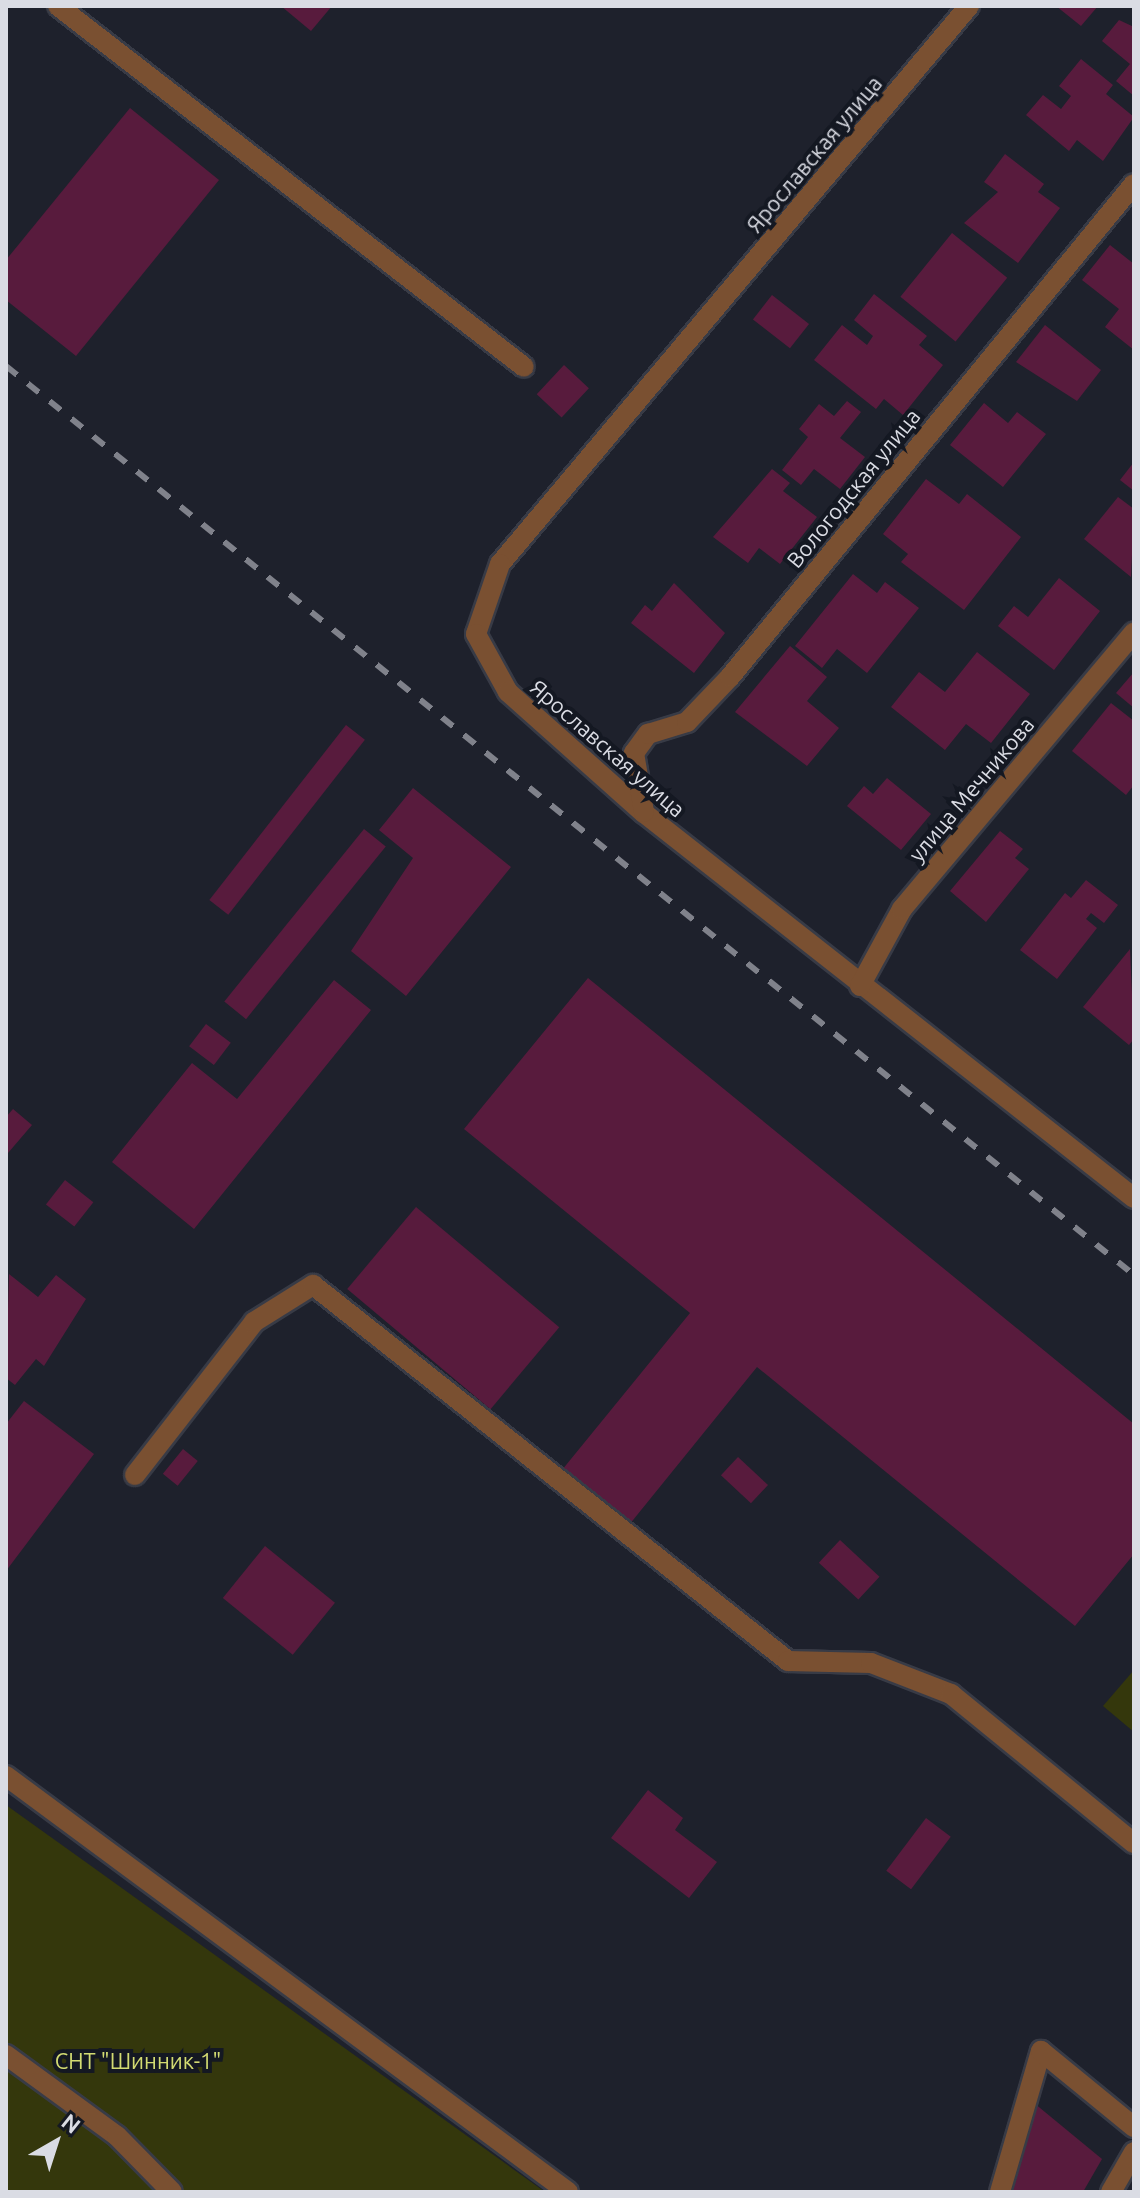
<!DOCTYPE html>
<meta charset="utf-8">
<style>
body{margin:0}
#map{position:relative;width:1140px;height:2198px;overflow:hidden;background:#1e212c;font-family:Ubuntu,sans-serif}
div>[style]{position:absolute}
.green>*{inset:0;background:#34370c}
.building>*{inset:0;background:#581b3d;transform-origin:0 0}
.roads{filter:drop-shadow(2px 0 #383b46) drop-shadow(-2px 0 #383b46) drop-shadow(0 2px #383b46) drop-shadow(0 -2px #383b46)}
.service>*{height:20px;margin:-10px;padding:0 10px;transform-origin:10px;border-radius:10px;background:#7a5031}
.minor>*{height:20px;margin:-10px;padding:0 10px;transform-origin:10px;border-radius:10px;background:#7a5031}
.rail>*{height:6px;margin-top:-3px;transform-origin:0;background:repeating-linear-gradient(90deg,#80828b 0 14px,transparent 0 28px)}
span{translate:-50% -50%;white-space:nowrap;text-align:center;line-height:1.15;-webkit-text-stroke:8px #141822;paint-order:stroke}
.street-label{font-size:22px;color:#dadce4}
.park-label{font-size:22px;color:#d3db72}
.frame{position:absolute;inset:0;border:8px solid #dadce4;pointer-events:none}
.north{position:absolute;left:16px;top:2102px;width:80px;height:80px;-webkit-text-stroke:6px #141822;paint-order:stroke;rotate:39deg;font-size:22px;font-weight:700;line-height:32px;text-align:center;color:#dadce4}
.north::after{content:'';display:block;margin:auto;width:28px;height:36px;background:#dadce4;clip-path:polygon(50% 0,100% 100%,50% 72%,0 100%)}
</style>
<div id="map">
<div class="green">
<div style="clip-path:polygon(1134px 1670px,1134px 1732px,1103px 1706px)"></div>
<div style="clip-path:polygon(6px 1805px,87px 1863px,545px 2192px,6px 2192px)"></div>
</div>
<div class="building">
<div style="clip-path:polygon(281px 6px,332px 6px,311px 31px)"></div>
<div style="clip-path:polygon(1056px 6px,1098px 6px,1081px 26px)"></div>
<div style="clip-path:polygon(1119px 20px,1134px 27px,1134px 96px,1116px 81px,1130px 64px,1102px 41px)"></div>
<div style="clip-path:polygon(1081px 59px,1113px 85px,1106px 94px,1134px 117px,1103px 161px,1077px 140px,1069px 151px,1026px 115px,1043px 95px,1061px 109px,1071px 96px,1059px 86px)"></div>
<div style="clip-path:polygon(130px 108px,219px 180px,76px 356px,6px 300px,6px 260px)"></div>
<div style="clip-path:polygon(1005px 154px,1044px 184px,1038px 192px,1060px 208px,1018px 263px,964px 223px,998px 192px,984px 182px)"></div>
<div style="left:952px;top:233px;width:71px;height:82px;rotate:39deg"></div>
<div style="clip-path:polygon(1110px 245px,1134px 264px,1134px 350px,1105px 327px,1119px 309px,1082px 280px)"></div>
<div style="clip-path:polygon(874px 294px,927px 336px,919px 345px,943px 365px,903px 415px,884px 399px,876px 409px,814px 360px,842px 325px,867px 345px,873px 336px,854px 320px)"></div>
<div style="left:772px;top:295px;width:47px;height:31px;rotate:38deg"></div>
<div style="clip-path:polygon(1045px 325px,1101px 370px,1077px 401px,1016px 362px)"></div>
<div style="left:564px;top:365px;width:34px;height:40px;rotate:43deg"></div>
<div style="clip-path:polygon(847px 401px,861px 412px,840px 438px,865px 457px,840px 489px,814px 469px,801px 485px,782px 470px,808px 437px,799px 429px,819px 404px,834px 416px)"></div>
<div style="clip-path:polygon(984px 403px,1008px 423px,1017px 412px,1046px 434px,1003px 487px,950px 445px)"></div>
<div style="clip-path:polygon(1134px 462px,1134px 491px,1120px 480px)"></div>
<div style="clip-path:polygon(772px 469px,790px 483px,783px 491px,817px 517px,780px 564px,759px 548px,748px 563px,713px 537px)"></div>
<div style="clip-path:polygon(926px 479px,959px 504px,967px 494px,1021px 537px,964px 610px,901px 562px,908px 554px,883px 534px)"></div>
<div style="clip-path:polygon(1118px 497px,1134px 509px,1131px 577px,1084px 539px)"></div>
<div style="clip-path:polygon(853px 574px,877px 593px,885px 582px,919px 608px,867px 673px,837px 649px,822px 668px,795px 646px)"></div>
<div style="clip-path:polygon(1059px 578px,1100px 611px,1054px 670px,998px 626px,1014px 606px,1028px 617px)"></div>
<div style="clip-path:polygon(674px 583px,725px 633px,694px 673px,631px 623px,645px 605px,652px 611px)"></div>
<div style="clip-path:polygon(790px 646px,827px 677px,807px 701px,839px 728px,807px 766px,735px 712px)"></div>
<div style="clip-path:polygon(977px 652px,1030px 694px,991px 743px,966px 724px,945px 750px,891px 707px,919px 672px,945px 692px)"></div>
<div style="clip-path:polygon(1134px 672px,1134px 708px,1116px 693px)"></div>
<div style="clip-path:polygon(1111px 703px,1134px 721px,1134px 785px,1126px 795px,1072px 751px)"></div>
<div style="left:346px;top:725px;width:24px;height:222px;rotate:38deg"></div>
<div style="clip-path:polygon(887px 778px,931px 814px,901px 850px,847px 806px,864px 786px,873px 794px)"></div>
<div style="clip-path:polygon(413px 788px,511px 867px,406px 996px,351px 951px,413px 858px,379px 830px)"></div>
<div style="left:364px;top:829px;width:28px;height:222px;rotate:39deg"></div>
<div style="clip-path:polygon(1000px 831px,1023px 849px,1015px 858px,1029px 869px,986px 922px,950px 891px)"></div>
<div style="clip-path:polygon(1086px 880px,1118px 905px,1104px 923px,1091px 913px,1086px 919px,1097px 928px,1057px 979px,1020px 950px,1065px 893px,1071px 898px)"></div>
<div style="clip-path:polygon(1130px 949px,1134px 1039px,1129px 1045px,1083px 1007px)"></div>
<div style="clip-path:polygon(588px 978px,1134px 1424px,1134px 1554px,1075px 1626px,757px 1367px,629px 1525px,562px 1470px,690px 1313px,464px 1129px)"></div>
<div style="clip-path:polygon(334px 980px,371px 1010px,194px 1229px,112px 1162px,192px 1063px,237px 1099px)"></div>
<div style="left:206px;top:1024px;width:31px;height:28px;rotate:37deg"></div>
<div style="clip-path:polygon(13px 1109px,32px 1125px,8px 1153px,6px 1117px)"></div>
<div style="left:65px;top:1180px;width:36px;height:31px;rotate:38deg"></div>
<div style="left:416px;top:1207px;width:187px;height:107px;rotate:40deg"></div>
<div style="clip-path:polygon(9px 1274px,38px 1297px,56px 1275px,86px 1299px,44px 1366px,36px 1359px,15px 1385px,6px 1378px)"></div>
<div style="clip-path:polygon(24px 1401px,94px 1454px,6px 1571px,6px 1424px)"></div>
<div style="left:183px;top:1449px;width:19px;height:32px;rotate:39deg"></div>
<div style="left:738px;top:1457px;width:41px;height:25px;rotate:43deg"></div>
<div style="left:840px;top:1540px;width:54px;height:31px;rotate:43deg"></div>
<div style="left:265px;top:1546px;width:90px;height:67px;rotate:39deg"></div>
<div style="clip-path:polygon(648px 1790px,683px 1818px,675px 1830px,717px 1862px,689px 1898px,611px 1838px)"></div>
<div style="left:926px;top:1818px;width:31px;height:66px;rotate:37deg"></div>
<div style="clip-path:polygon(1034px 2103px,1102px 2159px,1083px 2192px,1010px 2192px)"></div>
</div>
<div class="roads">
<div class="service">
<div style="left:58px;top:6px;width:589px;rotate:37.76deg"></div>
<div style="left:135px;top:1475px;width:194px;rotate:-52.1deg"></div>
<div style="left:254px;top:1322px;width:70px;rotate:-32.1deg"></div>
<div style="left:313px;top:1285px;width:606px;rotate:38.36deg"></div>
<div style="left:788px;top:1661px;width:83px;rotate:1.4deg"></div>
<div style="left:871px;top:1663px;width:86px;rotate:21.2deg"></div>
<div style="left:951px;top:1694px;width:236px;rotate:39.2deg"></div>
<div style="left:6px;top:1776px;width:699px;rotate:36.51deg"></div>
<div style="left:6px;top:2055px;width:137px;rotate:36.1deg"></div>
<div style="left:117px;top:2136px;width:78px;rotate:45.5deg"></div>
<div style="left:1000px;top:2192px;width:147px;rotate:-73.8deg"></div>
<div style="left:1041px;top:2051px;width:120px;rotate:39.3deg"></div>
<div style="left:1111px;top:2192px;width:46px;rotate:-60.1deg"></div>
</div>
<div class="minor">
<div style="left:969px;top:6px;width:729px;rotate:130.05deg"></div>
<div style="left:500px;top:564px;width:74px;rotate:108.9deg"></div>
<div style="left:476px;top:634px;width:66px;rotate:61.1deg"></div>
<div style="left:508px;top:692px;width:182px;rotate:41.7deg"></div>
<div style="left:644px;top:813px;width:623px;rotate:38.16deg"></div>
<div style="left:644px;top:812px;width:60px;rotate:-99.6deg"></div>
<div style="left:634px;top:753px;width:24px;rotate:-54deg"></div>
<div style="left:648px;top:734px;width:41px;rotate:-17.1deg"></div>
<div style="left:687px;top:722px;width:62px;rotate:-46.3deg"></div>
<div style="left:730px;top:677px;width:637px;rotate:-50.67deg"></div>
<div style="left:860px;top:986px;width:88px;rotate:-61.4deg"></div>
<div style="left:902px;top:909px;width:361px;rotate:-50deg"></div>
</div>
</div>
<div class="rail">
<div style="left:6px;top:366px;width:1449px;rotate:38.86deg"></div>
</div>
<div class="street-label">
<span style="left:814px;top:154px;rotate:-50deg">Ярославская улица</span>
<span style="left:853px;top:488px;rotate:-51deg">Вологодская улица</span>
<span style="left:608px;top:748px;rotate:41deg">Ярославская улица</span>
<span style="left:971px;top:789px;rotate:-50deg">улица Мечникова</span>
</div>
<div class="park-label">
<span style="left:138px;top:2061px">СНТ "Шинник-1"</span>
</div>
<div class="frame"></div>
<div class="north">N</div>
</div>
